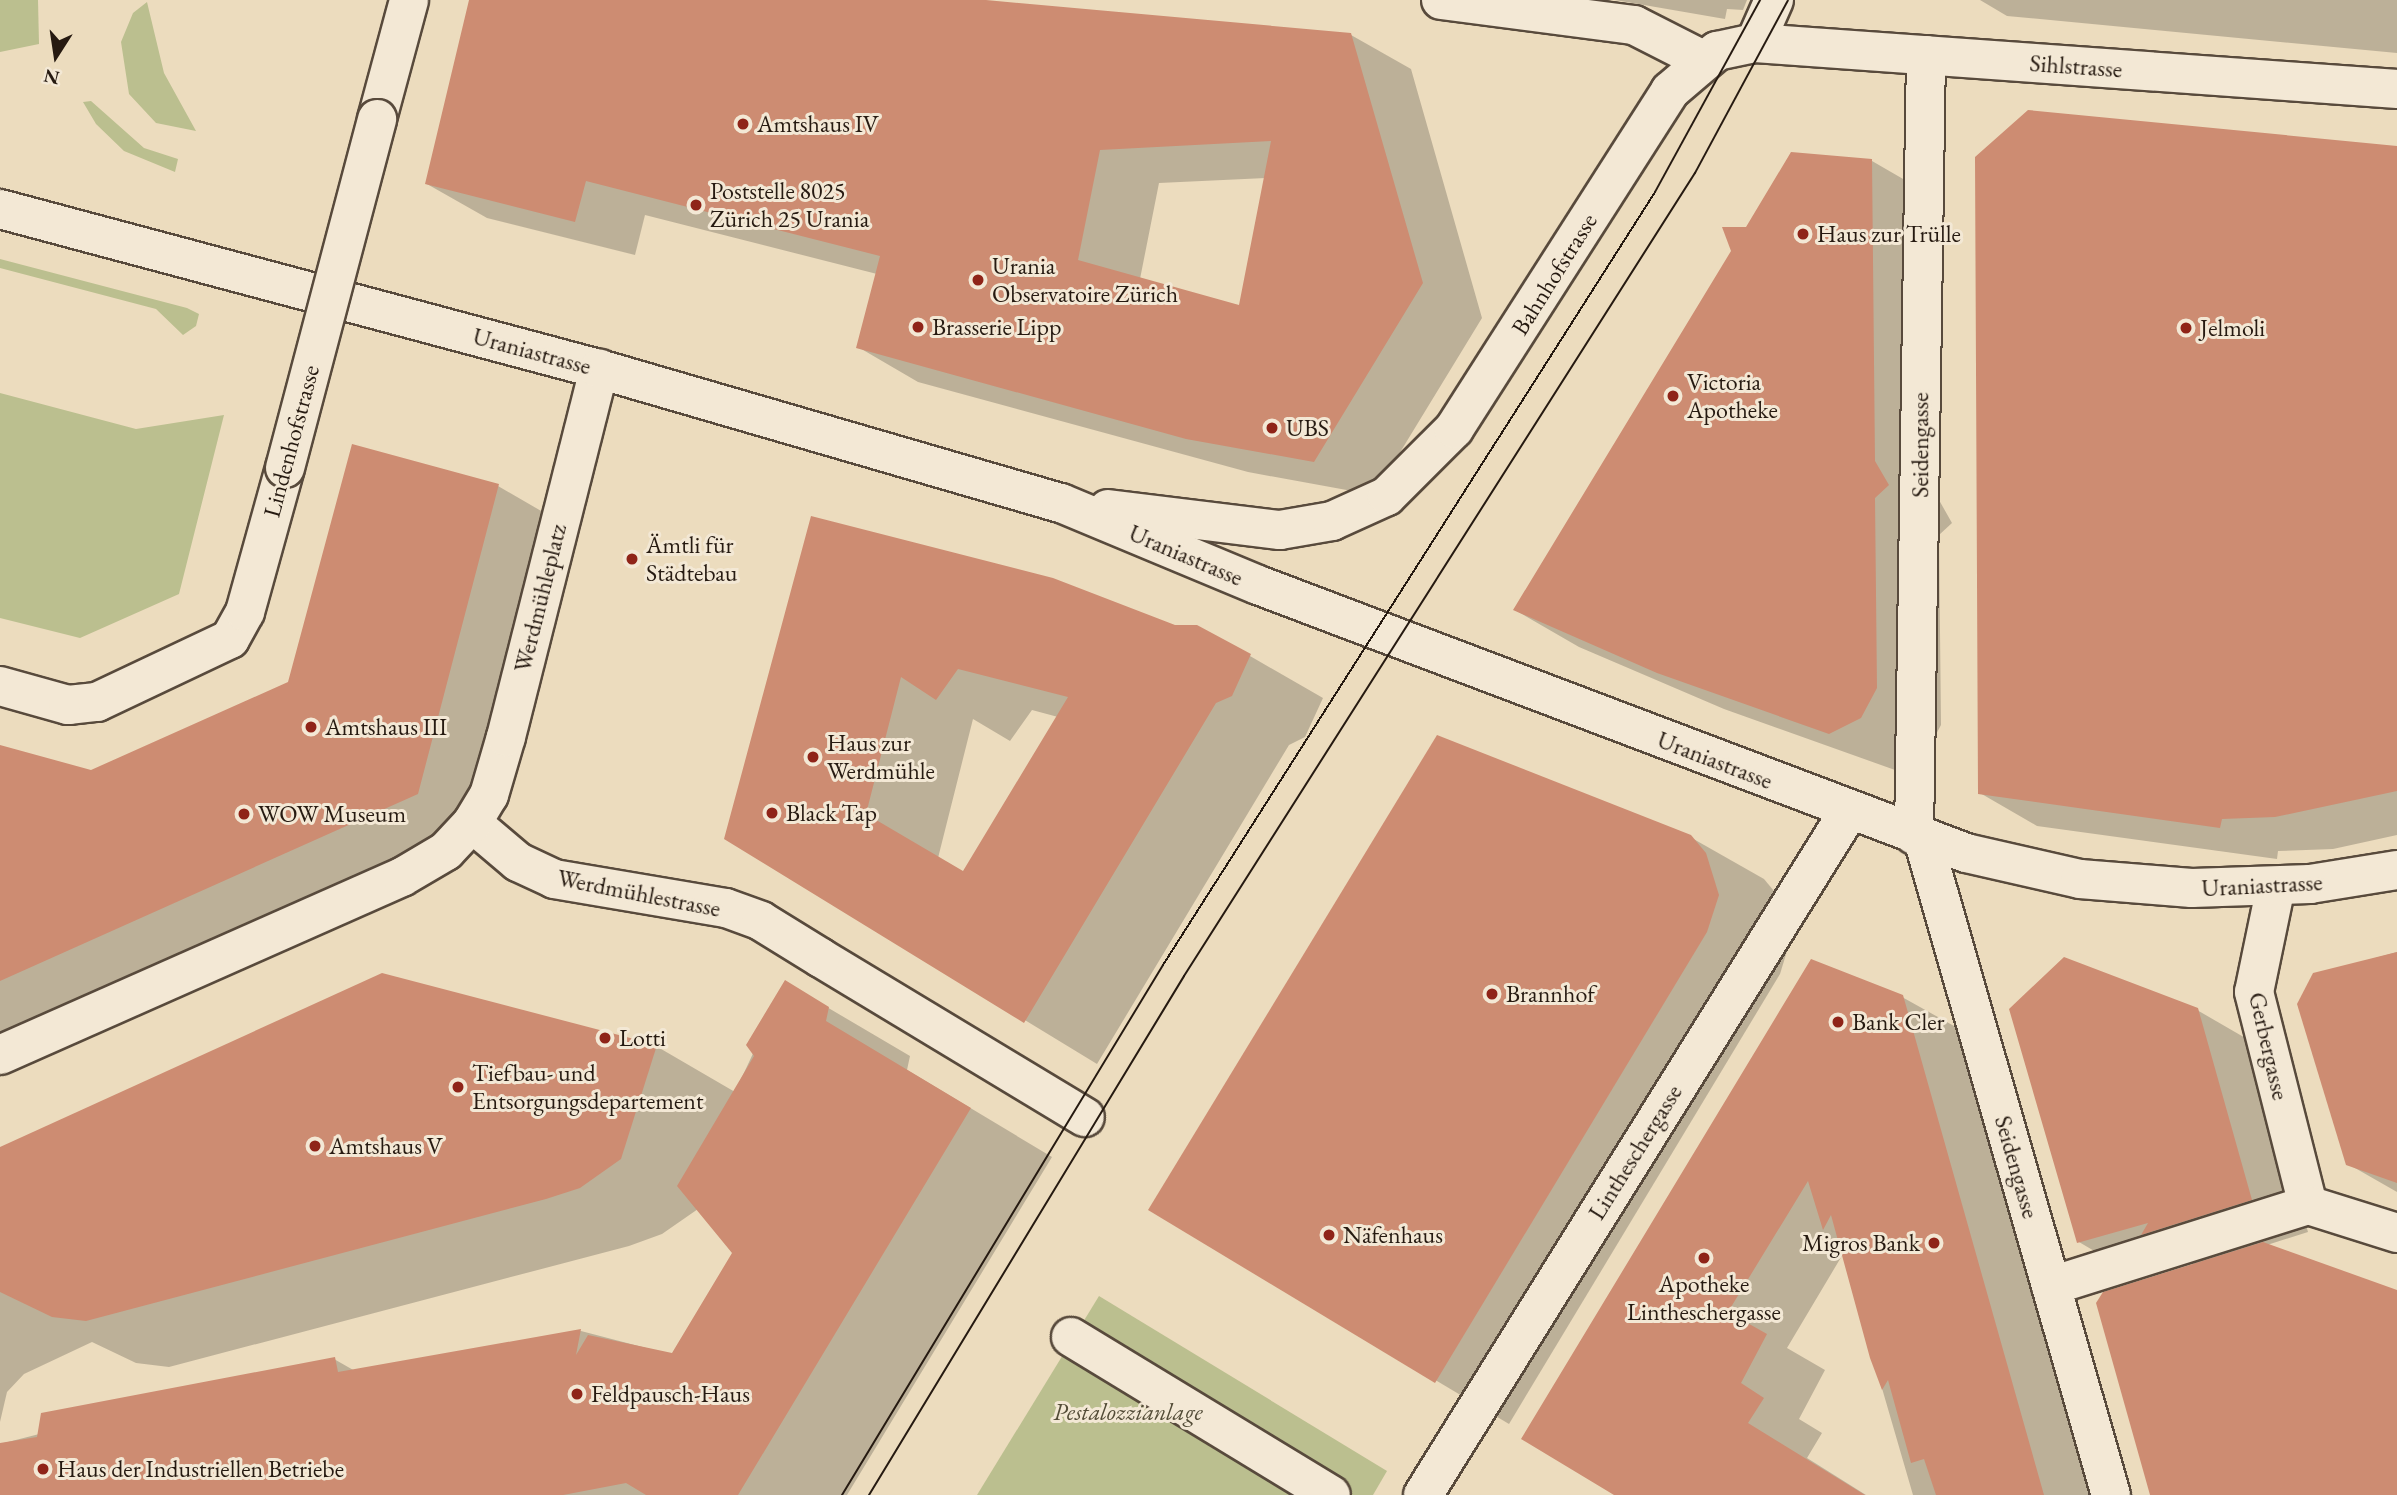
<!DOCTYPE html>
<meta charset="utf-8">
<style>
body{margin:0}
#map{position:relative;width:2397px;height:1495px;overflow:hidden;background:#ecdcbe;font-family:"EB Garamond",serif}
div>[style]{position:absolute}
.green>*{inset:0;background:#bbbf8f}
.shadow>*{inset:0;background:#0003}
.building>*{inset:0;background:#cd8c72}
.roads{filter:drop-shadow(2px 0 #584a3c) drop-shadow(-2px 0 #584a3c) drop-shadow(0 2px #584a3c) drop-shadow(0 -2px #584a3c)}
.pedestrian>*{height:38px;margin:-19px;padding:0 19px;transform-origin:19px;border-radius:19px;background:#f3e8d5}
.minor>*{height:38px;margin:-19px;padding:0 19px;transform-origin:19px;border-radius:19px;background:#f3e8d5}
.tertiary>*{height:38px;margin:-19px;padding:0 19px;transform-origin:19px;border-radius:19px;background:#f3e8d5}
.tram>*{height:2px;margin:-1px;padding:0 1px;transform-origin:1px;border-radius:1px;background:#261a11}
.bridges{filter:drop-shadow(2px 0 #584a3c) drop-shadow(-2px 0 #584a3c) drop-shadow(0 2px #584a3c) drop-shadow(0 -2px #584a3c)}
.minor-bridge>*{height:38px;margin:-19px;padding:0 19px;transform-origin:19px;border-radius:19px;background:#f3e8d5}
.dots>*{width:19px;height:19px;translate:-50% -50%;box-sizing:border-box;border:4px solid #f3e8d5;border-radius:50%}
span{translate:-50% -50%;white-space:nowrap;text-align:center;line-height:1.15;-webkit-text-stroke:6px #f3e8d5;paint-order:stroke}
.street-label{font-size:24px;color:#261a11}
.poi-label{font-size:24px;color:#261a11}
.left{translate:0 -50%;text-align:left}
.right{translate:-100% -50%;text-align:right}
.park-label{font-size:24px;color:#534c37;font-style:italic}
.north{position:absolute;left:21px;top:21px;width:70px;height:70px;-webkit-text-stroke:5px #f3e8d5;paint-order:stroke;rotate:192deg;font-size:19px;font-weight:700;line-height:28px;text-align:center;color:#261a11}
.north::after{content:'';display:block;margin:auto;width:24px;height:32px;background:#261a11;clip-path:polygon(50% 0,100% 100%,50% 72%,0 100%)}
</style>
<div id="map">
<div class="green">
<div style="clip-path:polygon(0 0,38px 0,39px 44px,0 52px)"></div>
<div style="clip-path:polygon(147px 2px,164px 73px,196px 131px,156px 123px,129px 94px,121px 42px,133px 13px)"></div>
<div style="clip-path:polygon(91px 101px,144px 148px,178px 159px,175px 172px,124px 151px,96px 124px,83px 102px)"></div>
<div style="clip-path:polygon(0 259px,187px 308px,199px 314px,196px 326px,183px 335px,156px 309px,0 268px)"></div>
<div style="clip-path:polygon(0 393px,136px 429px,224px 415px,179px 594px,80px 638px,0 618px)"></div>
<div style="clip-path:polygon(1099px 1296px,1387px 1471px,1373px 1495px,977px 1495px)"></div>
</div>
<div class="shadow">
<div style="clip-path:polygon(evenodd,471px 0,975px 0,1351px 35px,1411px 69px,1482px 318px,1374px 495px,1248px 472px,918px 382px,858px 347px,877px 274px,645px 215px,635px 255px,487px 218px,427px 184px,471px 0,1266px 178px,1240px 307px,1140px 279px,1159px 183px,1266px 178px)"></div>
<div style="clip-path:polygon(1615px 0,1747px 0,1743px 10px,1727px 9px,1725px 19px)"></div>
<div style="clip-path:polygon(1980px 0,2397px 0,2397px 53px,2007px 16px)"></div>
<div style="clip-path:polygon(2397px 147px,2397px 835px,2333px 849px,2278px 851px,2277px 859px,2037px 826px,1980px 793px)"></div>
<div style="clip-path:polygon(1872px 161px,1936px 198px,1939px 500px,1952px 523px,1939px 535px,1941px 725px,1925px 755px,1895px 770px,1724px 709px,1579px 647px,1515px 610px,1747px 228px)"></div>
<div style="clip-path:polygon(498px 486px,555px 519px,475px 827px,0 1039px,0 747px,91px 772px,289px 683px)"></div>
<div style="clip-path:polygon(evenodd,812px 518px,1250px 656px,1323px 698px,1305px 737px,1289px 745px,1097px 1064px,726px 838px,812px 518px,1032px 710px,1058px 717px,964px 873px,938px 858px,973px 719px,1010px 741px,1032px 710px)"></div>
<div style="clip-path:polygon(1690px 837px,1764px 879px,1779px 897px,1791px 938px,1780px 974px,1509px 1424px,1151px 1210px)"></div>
<div style="clip-path:polygon(2397px 952px,2397px 1192px,2348px 1164px,2314px 975px)"></div>
<div style="clip-path:polygon(786px 983px,910px 1056px,907px 1070px,1052px 1157px,847px 1495px,0 1495px,0 1444px,334px 1359px,355px 1371px,581px 1331px,673px 1355px,734px 1253px,698px 1209px,662px 1234px,629px 1246px,169px 1367px,136px 1363px,92px 1342px,24px 1374px,7px 1392px,0 1422px,0 1152px,656px 1046px,735px 1092px)"></div>
<div style="clip-path:polygon(1902px 997px,1963px 1031px,2094px 1495px,1913px 1495px,1843px 1254px,1787px 1348px,1825px 1370px,1799px 1419px,1822px 1433px,1807px 1458px,1866px 1495px,1618px 1495px)"></div>
<div style="clip-path:polygon(2197px 1010px,2254px 1043px,2308px 1232px,2267px 1245px,2397px 1291px,2397px 1495px,2153px 1495px,2196px 1265px,2187px 1260px,2135px 1275px,2079px 1242px)"></div>
</div>
<div class="building">
<div style="clip-path:polygon(evenodd,469px 0,986px 0,1351px 33px,1423px 283px,1314px 462px,1186px 439px,856px 348px,880px 256px,586px 181px,575px 222px,425px 184px,469px 0,1271px 141px,1239px 305px,1078px 260px,1100px 150px,1271px 141px)"></div>
<div style="clip-path:polygon(2028px 110px,2397px 146px,2397px 791px,2275px 817px,2222px 819px,2220px 828px,1978px 794px,1975px 157px)"></div>
<div style="clip-path:polygon(1791px 152px,1872px 159px,1875px 461px,1889px 485px,1875px 498px,1877px 688px,1861px 718px,1829px 734px,1657px 673px,1513px 610px,1731px 251px,1722px 227px,1746px 227px)"></div>
<div style="clip-path:polygon(352px 444px,499px 484px,418px 794px,0 981px,0 745px,91px 770px,288px 682px)"></div>
<div style="clip-path:polygon(evenodd,811px 516px,1053px 578px,1175px 625px,1197px 625px,1251px 654px,1232px 696px,1216px 703px,1024px 1023px,724px 839px,811px 516px,958px 669px,1068px 697px,963px 871px,866px 814px,901px 677px,936px 700px,958px 669px)"></div>
<div style="clip-path:polygon(1437px 735px,1691px 835px,1706px 853px,1719px 895px,1707px 932px,1435px 1383px,1148px 1210px)"></div>
<div style="clip-path:polygon(2397px 952px,2397px 1183px,2346px 1165px,2297px 1004px,2313px 973px)"></div>
<div style="clip-path:polygon(2064px 957px,2198px 1008px,2252px 1200px,2141px 1235px,2148px 1223px,2077px 1243px,2009px 1009px)"></div>
<div style="clip-path:polygon(1811px 959px,1903px 995px,2044px 1495px,1936px 1495px,1924px 1459px,1911px 1463px,1888px 1380px,1882px 1390px,1870px 1358px,1831px 1215px,1823px 1230px,1808px 1181px,1728px 1312px,1767px 1334px,1741px 1383px,1764px 1398px,1748px 1423px,1865px 1495px,1614px 1495px,1521px 1439px)"></div>
<div style="clip-path:polygon(382px 973px,657px 1045px,621px 1159px,580px 1188px,546px 1199px,86px 1321px,52px 1317px,0 1292px,0 1147px)"></div>
<div style="clip-path:polygon(785px 980px,829px 1007px,826px 1021px,971px 1108px,738px 1495px,646px 1495px,626px 1483px,563px 1495px,0 1495px,0 1443px,37px 1437px,41px 1413px,335px 1357px,338px 1372px,581px 1329px,576px 1355px,588px 1335px,672px 1353px,732px 1253px,677px 1186px,754px 1056px,746px 1045px)"></div>
<div style="clip-path:polygon(2263px 1242px,2397px 1290px,2397px 1495px,2150px 1495px,2096px 1303px,2103px 1292px)"></div>
</div>
<div class="roads">
<div class="pedestrian">
<div style="left:1914px;top:835px;width:780px;rotate:-89.12deg"></div>
<div style="left:821px;top:958px;width:308px;rotate:31.1deg"></div>
<div style="left:1071px;top:1337px;width:304px;rotate:31.3deg"></div>
<div style="left:1423px;top:1495px;width:806px;rotate:-58.09deg"></div>
</div>
<div class="minor">
<div style="left:1441px;top:0;width:195px;rotate:7.4deg"></div>
<div style="left:1634px;top:25px;width:75px;rotate:26.9deg"></div>
<div style="left:1755px;top:43px;width:47px;rotate:-66.2deg"></div>
<div style="left:377px;top:119px;width:123px;rotate:-74.9deg"></div>
<div style="left:0;top:686px;width:71px;rotate:15.6deg"></div>
<div style="left:68px;top:705px;width:29px;rotate:-6deg"></div>
<div style="left:97px;top:702px;width:147px;rotate:-25.3deg"></div>
<div style="left:230px;top:639px;width:31px;rotate:-61deg"></div>
<div style="left:245px;top:612px;width:149px;rotate:-74.5deg"></div>
<div style="left:472px;top:823px;width:60px;rotate:40.3deg"></div>
<div style="left:518px;top:862px;width:40px;rotate:25deg"></div>
<div style="left:554px;top:879px;width:174px;rotate:9.6deg"></div>
<div style="left:726px;top:908px;width:37px;rotate:20deg"></div>
<div style="left:761px;top:921px;width:70px;rotate:31.7deg"></div>
<div style="left:1923px;top:839px;width:682px;rotate:74.01deg"></div>
<div style="left:2276px;top:886px;width:108px;rotate:101.7deg"></div>
<div style="left:2254px;top:992px;width:220px;rotate:75.8deg"></div>
<div style="left:0;top:1055px;width:440px;rotate:-23.9deg"></div>
<div style="left:402px;top:877px;width:51px;rotate:-30.6deg"></div>
<div style="left:446px;top:851px;width:38px;rotate:-47deg"></div>
<div style="left:472px;top:823px;width:33px;rotate:-59deg"></div>
<div style="left:489px;top:795px;width:60px;rotate:-73.7deg"></div>
<div style="left:506px;top:737px;width:380px;rotate:-75.8deg"></div>
<div style="left:2051px;top:1286px;width:269px;rotate:-17.5deg"></div>
<div style="left:2308px;top:1205px;width:93px;rotate:17.5deg"></div>
</div>
<div class="tertiary">
<div style="left:0;top:209px;width:620px;rotate:14.96deg"></div>
<div style="left:599px;top:369px;width:481px;rotate:16.2deg"></div>
<div style="left:1061px;top:503px;width:213px;rotate:22.6deg"></div>
<div style="left:1258px;top:585px;width:757px;rotate:20.73deg"></div>
<div style="left:1966px;top:853px;width:117px;rotate:12.8deg"></div>
<div style="left:2080px;top:879px;width:112px;rotate:4.6deg"></div>
<div style="left:2192px;top:888px;width:118px;rotate:-1.9deg"></div>
<div style="left:2310px;top:884px;width:88px;rotate:-9.1deg"></div>
<div style="left:1108px;top:509px;width:173px;rotate:7deg"></div>
<div style="left:1280px;top:530px;width:53px;rotate:-9.8deg"></div>
<div style="left:1332px;top:521px;width:60px;rotate:-24.4deg"></div>
<div style="left:1387px;top:496px;width:95px;rotate:-45deg"></div>
<div style="left:1454px;top:429px;width:401px;rotate:-57.4deg"></div>
<div style="left:1670px;top:91px;width:62px;rotate:-40.4deg"></div>
<div style="left:1717px;top:51px;width:39px;rotate:-12deg"></div>
<div style="left:1755px;top:43px;width:644px;rotate:4.1deg"></div>
</div>
</div>
<div class="tram">
<div style="left:842px;top:1495px;width:620px;rotate:-58.8deg"></div>
<div style="left:1163px;top:965px;width:916px;rotate:-57.52deg"></div>
<div style="left:1655px;top:192px;width:219px;rotate:-61.3deg"></div>
<div style="left:869px;top:1495px;width:607px;rotate:-58.74deg"></div>
<div style="left:1184px;top:976px;width:952px;rotate:-57.53deg"></div>
<div style="left:1695px;top:173px;width:196px;rotate:-61.7deg"></div>
</div>
<div class="bridges">
<div class="minor-bridge">
<div style="left:285px;top:468px;width:361px;rotate:-75.2deg"></div>
</div>
</div>
<div class="dots">
<div style="left:743px;top:124px;background:#8f2418"></div>
<div style="left:696px;top:205px;background:#8f2418"></div>
<div style="left:1803px;top:234px;background:#8f2418"></div>
<div style="left:978px;top:280px;background:#8f2418"></div>
<div style="left:918px;top:327px;background:#8f2418"></div>
<div style="left:2186px;top:328px;background:#8f2418"></div>
<div style="left:1673px;top:396px;background:#8f2418"></div>
<div style="left:1272px;top:428px;background:#8f2418"></div>
<div style="left:632px;top:559px;background:#8f2418"></div>
<div style="left:311px;top:727px;background:#8f2418"></div>
<div style="left:813px;top:757px;background:#8f2418"></div>
<div style="left:772px;top:813px;background:#8f2418"></div>
<div style="left:244px;top:814px;background:#8f2418"></div>
<div style="left:1492px;top:994px;background:#8f2418"></div>
<div style="left:1838px;top:1022px;background:#8f2418"></div>
<div style="left:605px;top:1038px;background:#8f2418"></div>
<div style="left:458px;top:1087px;background:#8f2418"></div>
<div style="left:315px;top:1146px;background:#8f2418"></div>
<div style="left:1329px;top:1235px;background:#8f2418"></div>
<div style="left:1934px;top:1243px;background:#8f2418"></div>
<div style="left:1704px;top:1258px;background:#8f2418"></div>
<div style="left:577px;top:1394px;background:#8f2418"></div>
<div style="left:43px;top:1469px;background:#8f2418"></div>
</div>
<div class="street-label">
<span style="left:2076px;top:66px;rotate:4deg">Sihlstrasse</span>
<span style="left:1554px;top:274px;rotate:-58deg">Bahnhofstrasse</span>
<span style="left:532px;top:351px;rotate:15deg">Uraniastrasse</span>
<span style="left:291px;top:441px;rotate:-75deg">Lindenhofstrasse</span>
<span style="left:1920px;top:445px;rotate:-90deg">Seidengasse</span>
<span style="left:1186px;top:555px;rotate:23deg">Uraniastrasse</span>
<span style="left:540px;top:598px;rotate:-76deg">Werdmühleplatz</span>
<span style="left:1715px;top:760px;rotate:21deg">Uraniastrasse</span>
<span style="left:2262px;top:885px;rotate:-3deg">Uraniastrasse</span>
<span style="left:639px;top:893px;rotate:11deg">Werdmühlestrasse</span>
<span style="left:2269px;top:1046px;rotate:77deg">Gerbergasse</span>
<span style="left:1635px;top:1152px;rotate:-58deg">Lintheschergasse</span>
<span style="left:2017px;top:1167px;rotate:74deg">Seidengasse</span>
</div>
<div class="poi-label">
<span class="left" style="left:757px;top:124px">Amtshaus IV</span>
<span class="left" style="left:710px;top:205px">Poststelle 8025<br>Zürich 25 Urania</span>
<span class="left" style="left:1817px;top:234px">Haus zur Trülle</span>
<span class="left" style="left:992px;top:280px">Urania<br>Observatoire Zürich</span>
<span class="left" style="left:932px;top:327px">Brasserie Lipp</span>
<span class="left" style="left:2200px;top:328px">Jelmoli</span>
<span class="left" style="left:1687px;top:396px">Victoria<br>Apotheke</span>
<span class="left" style="left:1286px;top:428px">UBS</span>
<span class="left" style="left:646px;top:559px">Ämtli für<br>Städtebau</span>
<span class="left" style="left:325px;top:727px">Amtshaus III</span>
<span class="left" style="left:827px;top:757px">Haus zur<br>Werdmühle</span>
<span class="left" style="left:786px;top:813px">Black Tap</span>
<span class="left" style="left:258px;top:814px">WOW Museum</span>
<span class="left" style="left:1506px;top:994px">Brannhof</span>
<span class="left" style="left:1852px;top:1022px">Bank Cler</span>
<span class="left" style="left:619px;top:1038px">Lotti</span>
<span class="left" style="left:472px;top:1087px">Tiefbau- und<br>Entsorgungsdepartement</span>
<span class="left" style="left:329px;top:1146px">Amtshaus V</span>
<span class="left" style="left:1343px;top:1235px">Näfenhaus</span>
<span class="right" style="left:1920px;top:1243px">Migros Bank</span>
<span style="left:1704px;top:1298px">Apotheke<br>Lintheschergasse</span>
<span class="left" style="left:591px;top:1394px">Feldpausch-Haus</span>
<span class="left" style="left:57px;top:1469px">Haus der Industriellen Betriebe</span>
</div>
<div class="park-label">
<span style="left:1128px;top:1412px">Pestalozzianlage</span>
</div>
<div class="north">N</div>
</div>
